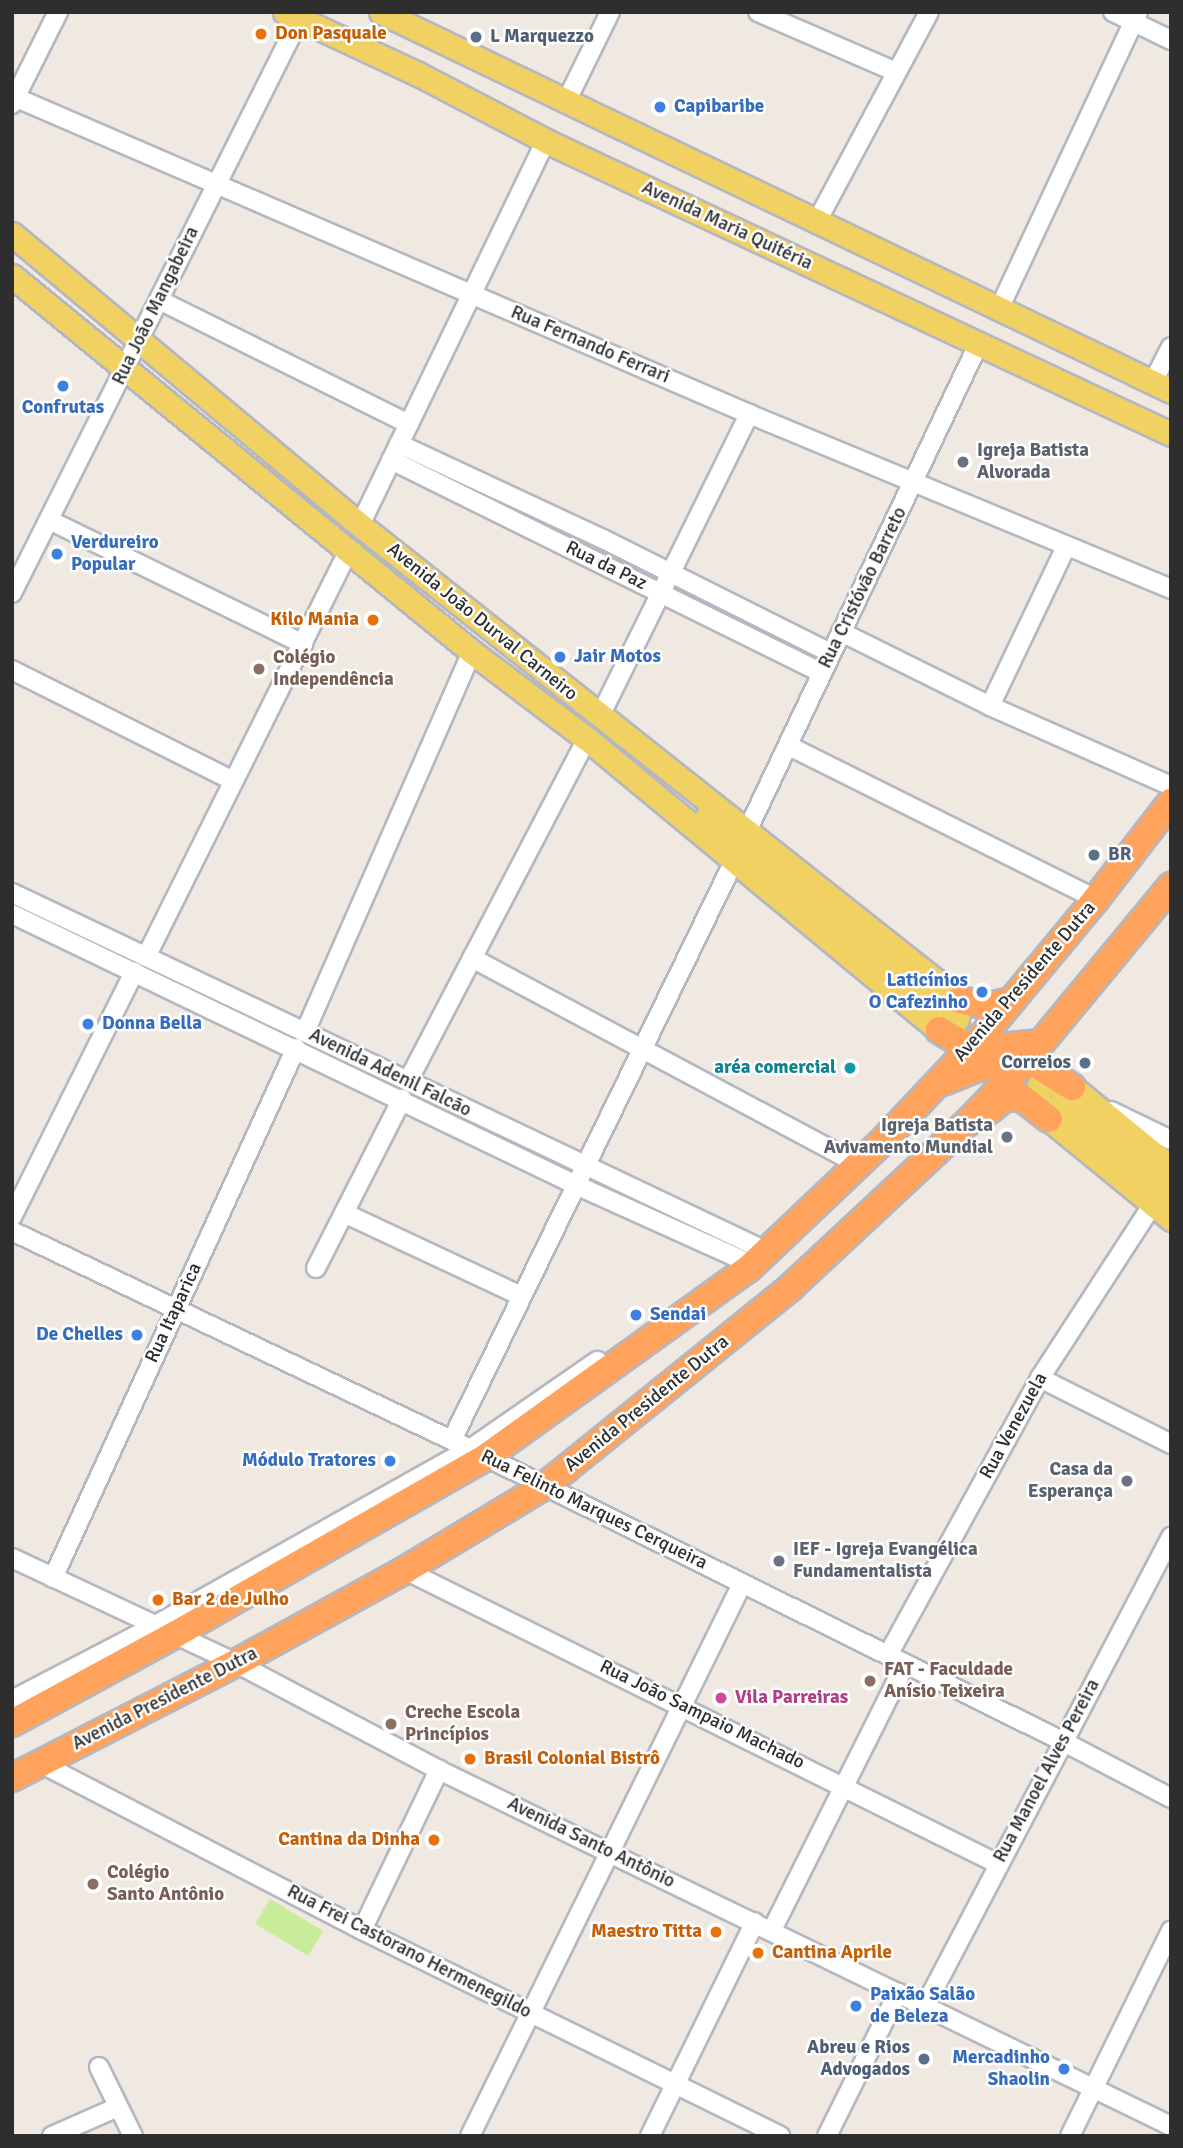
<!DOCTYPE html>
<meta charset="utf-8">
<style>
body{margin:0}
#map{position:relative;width:1183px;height:2148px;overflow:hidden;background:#efe9e1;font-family:Signika,sans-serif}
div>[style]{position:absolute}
.pitch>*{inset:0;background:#c9ec9a;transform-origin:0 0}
.roads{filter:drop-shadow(2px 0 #b4b7c1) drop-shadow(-2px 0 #b4b7c1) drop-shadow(0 2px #b4b7c1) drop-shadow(0 -2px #b4b7c1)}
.minor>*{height:18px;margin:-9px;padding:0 9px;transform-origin:9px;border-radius:9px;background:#fff}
.major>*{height:23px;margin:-11.5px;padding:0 11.5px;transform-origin:11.5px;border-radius:11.5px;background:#f2d163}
.highway>*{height:26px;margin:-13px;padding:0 13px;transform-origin:13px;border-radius:13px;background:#ffa35c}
.dots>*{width:19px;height:19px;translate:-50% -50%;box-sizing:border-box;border:4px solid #fff;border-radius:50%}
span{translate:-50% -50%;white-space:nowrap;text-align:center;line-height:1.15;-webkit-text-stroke:5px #fff;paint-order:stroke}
.food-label{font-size:19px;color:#c56008;font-weight:700}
.left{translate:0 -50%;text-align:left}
.right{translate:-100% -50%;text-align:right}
.service-label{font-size:19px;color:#4e5e75;font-weight:700}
.shop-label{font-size:19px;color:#366cbe;font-weight:700}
.street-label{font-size:19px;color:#2e2e2e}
.worship-label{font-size:19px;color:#5b616d;font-weight:700}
.education-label{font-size:19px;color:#785e54;font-weight:700}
.culture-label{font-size:19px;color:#0d838f;font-weight:700}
.hotel-label{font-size:19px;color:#b23c85;font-weight:700}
.frame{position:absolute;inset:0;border:14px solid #2e2e2e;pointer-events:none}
</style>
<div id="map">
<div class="pitch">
<div style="left:270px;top:1899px;width:62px;height:29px;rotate:31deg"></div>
</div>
<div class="roads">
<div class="minor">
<div style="left:758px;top:12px;width:150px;rotate:23.5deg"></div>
<div style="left:1113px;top:12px;width:64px;rotate:25.8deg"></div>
<div style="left:12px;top:96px;width:803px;rotate:23.34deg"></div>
<div style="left:749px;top:414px;width:457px;rotate:22.5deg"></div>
<div style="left:566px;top:102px;width:100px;rotate:-63.9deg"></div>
<div style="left:12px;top:104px;width:103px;rotate:-63.4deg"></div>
<div style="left:816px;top:223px;width:239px;rotate:-61.8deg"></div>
<div style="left:159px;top:300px;width:279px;rotate:26.4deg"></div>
<div style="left:999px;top:309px;width:328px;rotate:-64.9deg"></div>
<div style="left:1153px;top:382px;width:39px;rotate:-63deg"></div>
<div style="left:399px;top:444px;width:225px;rotate:25deg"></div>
<div style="left:603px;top:539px;width:255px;rotate:26.6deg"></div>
<div style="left:391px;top:460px;width:481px;rotate:26.3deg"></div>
<div style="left:49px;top:520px;width:283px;rotate:26deg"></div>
<div style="left:360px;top:525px;width:427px;rotate:-64.2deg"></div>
<div style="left:12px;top:593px;width:650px;rotate:-63.4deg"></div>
<div style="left:841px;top:632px;width:166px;rotate:26.4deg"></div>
<div style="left:990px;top:706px;width:198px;rotate:23.8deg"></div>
<div style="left:12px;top:670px;width:246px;rotate:26.6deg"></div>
<div style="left:990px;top:706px;width:176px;rotate:-64.5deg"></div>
<div style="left:600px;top:716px;width:337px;rotate:-63.7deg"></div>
<div style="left:789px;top:746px;width:343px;rotate:26.5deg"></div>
<div style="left:747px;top:831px;width:538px;rotate:-64.58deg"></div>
<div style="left:12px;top:893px;width:837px;rotate:25.4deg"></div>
<div style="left:12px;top:914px;width:626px;rotate:25.66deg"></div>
<div style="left:576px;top:1185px;width:194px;rotate:24.3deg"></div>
<div style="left:146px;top:957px;width:453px;rotate:-63.5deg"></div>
<div style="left:472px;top:958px;width:439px;rotate:28.1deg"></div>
<div style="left:305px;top:1032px;width:415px;rotate:-66.3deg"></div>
<div style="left:408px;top:1081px;width:386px;rotate:-62.4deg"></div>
<div style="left:1111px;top:1111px;width:67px;rotate:25.8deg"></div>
<div style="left:344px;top:1213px;width:195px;rotate:25.1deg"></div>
<div style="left:12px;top:1217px;width:274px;rotate:-63.5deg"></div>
<div style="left:12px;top:1231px;width:507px;rotate:25.45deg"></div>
<div style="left:470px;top:1449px;width:660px;rotate:26.25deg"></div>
<div style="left:1062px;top:1741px;width:123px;rotate:27.6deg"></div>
<div style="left:316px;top:1268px;width:190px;rotate:-63deg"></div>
<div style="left:1040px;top:1378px;width:147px;rotate:26.7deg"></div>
<div style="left:452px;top:1440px;width:642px;rotate:-64.03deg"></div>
<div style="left:12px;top:1558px;width:247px;rotate:25.1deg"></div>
<div style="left:236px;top:1663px;width:229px;rotate:27.8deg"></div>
<div style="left:439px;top:1770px;width:814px;rotate:25.94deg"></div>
<div style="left:405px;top:1570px;width:662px;rotate:26.37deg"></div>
<div style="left:53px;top:1578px;width:583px;rotate:-65.37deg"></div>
<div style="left:888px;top:1655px;width:316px;rotate:-61.2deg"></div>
<div style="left:1040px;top:1378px;width:207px;rotate:-57deg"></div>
<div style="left:12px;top:1700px;width:160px;rotate:-27.5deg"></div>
<div style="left:154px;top:1626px;width:362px;rotate:-29.3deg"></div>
<div style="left:470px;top:1449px;width:155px;rotate:-34.7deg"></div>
<div style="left:40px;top:1763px;width:363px;rotate:27.4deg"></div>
<div style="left:362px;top:1930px;width:466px;rotate:26.2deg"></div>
<div style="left:362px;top:1930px;width:178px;rotate:-64.3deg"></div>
<div style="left:772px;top:1930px;width:297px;rotate:-63.4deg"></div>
<div style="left:925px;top:2006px;width:530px;rotate:-62.32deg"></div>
<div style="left:99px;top:2067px;width:77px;rotate:63.8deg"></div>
<div style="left:52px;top:2136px;width:72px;rotate:-23.7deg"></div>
<div style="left:470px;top:2136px;width:615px;rotate:-63.77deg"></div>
<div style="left:650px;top:2136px;width:238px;rotate:-63.9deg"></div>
<div style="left:827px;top:2136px;width:160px;rotate:-63.6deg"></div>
<div style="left:1070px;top:2136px;width:229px;rotate:-63.8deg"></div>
</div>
<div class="major">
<div style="left:285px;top:12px;width:147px;rotate:25deg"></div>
<div style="left:418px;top:74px;width:144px;rotate:27.6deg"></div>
<div style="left:546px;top:141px;width:690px;rotate:25.12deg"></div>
<div style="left:381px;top:12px;width:876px;rotate:25.63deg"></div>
<div style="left:12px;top:234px;width:454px;rotate:39.9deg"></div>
<div style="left:360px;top:525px;width:765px;rotate:38.37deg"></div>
<div style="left:960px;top:1000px;width:19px;rotate:99deg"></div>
<div style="left:957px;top:1019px;width:8px;rotate:130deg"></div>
<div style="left:952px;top:1025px;width:14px;rotate:159deg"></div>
<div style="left:939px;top:1030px;width:457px;rotate:-140.4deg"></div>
<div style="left:587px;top:739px;width:144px;rotate:-142.9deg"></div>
<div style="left:472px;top:652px;width:594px;rotate:-140.74deg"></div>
<div style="left:706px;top:818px;width:302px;rotate:38.8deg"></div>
<div style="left:1060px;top:1103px;width:142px;rotate:38.7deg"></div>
<div style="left:1171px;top:1168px;width:128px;rotate:-140.7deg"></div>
<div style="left:1072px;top:1087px;width:19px;rotate:-168deg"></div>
<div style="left:1053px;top:1083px;width:14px;rotate:168deg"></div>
<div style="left:1039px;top:1086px;width:12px;rotate:99deg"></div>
<div style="left:1037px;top:1098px;width:24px;rotate:60deg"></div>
<div style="left:1049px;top:1119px;width:158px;rotate:39.3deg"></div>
</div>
<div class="highway">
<div style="left:960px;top:1000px;width:30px;rotate:12deg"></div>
<div style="left:989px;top:1006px;width:23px;rotate:-13deg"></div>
<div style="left:939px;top:1030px;width:23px;rotate:31deg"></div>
<div style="left:959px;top:1042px;width:15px;rotate:16deg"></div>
<div style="left:973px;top:1046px;width:17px;rotate:7deg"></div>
<div style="left:990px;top:1048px;width:48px;rotate:-5.9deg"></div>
<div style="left:943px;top:1082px;width:37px;rotate:-22deg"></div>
<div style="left:977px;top:1068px;width:58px;rotate:-3.9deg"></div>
<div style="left:1035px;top:1064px;width:44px;rotate:31.9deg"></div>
<div style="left:986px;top:1113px;width:26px;rotate:-39deg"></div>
<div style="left:1006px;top:1097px;width:16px;rotate:4deg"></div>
<div style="left:1022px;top:1098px;width:34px;rotate:38deg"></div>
<div style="left:12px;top:1723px;width:184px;rotate:-28.5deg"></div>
<div style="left:174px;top:1635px;width:359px;rotate:-29.7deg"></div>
<div style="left:486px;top:1457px;width:322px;rotate:-35.7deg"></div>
<div style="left:748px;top:1269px;width:185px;rotate:-43.5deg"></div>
<div style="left:882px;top:1142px;width:156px;rotate:-46.8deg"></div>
<div style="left:989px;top:1028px;width:168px;rotate:-50.3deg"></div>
<div style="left:1096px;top:899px;width:123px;rotate:-52.3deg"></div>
<div style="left:12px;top:1778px;width:252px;rotate:-27.2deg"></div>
<div style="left:236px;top:1663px;width:193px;rotate:-28.8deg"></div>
<div style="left:405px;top:1570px;width:162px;rotate:-31.1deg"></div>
<div style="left:544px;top:1486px;width:29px;rotate:-38deg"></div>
<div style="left:567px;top:1468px;width:287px;rotate:-38.9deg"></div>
<div style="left:790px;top:1288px;width:245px;rotate:-43deg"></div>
<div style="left:969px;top:1121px;width:76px;rotate:-46.1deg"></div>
<div style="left:1022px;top:1066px;width:234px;rotate:-50.4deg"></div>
</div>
</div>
<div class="dots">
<div style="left:261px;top:34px;background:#e8710a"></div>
<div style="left:476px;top:37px;background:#5c6f8a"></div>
<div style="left:660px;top:107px;background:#3f7fe0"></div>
<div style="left:63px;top:386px;background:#3f7fe0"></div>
<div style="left:963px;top:462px;background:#6b7280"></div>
<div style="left:57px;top:554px;background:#3f7fe0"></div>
<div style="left:373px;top:620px;background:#e8710a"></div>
<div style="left:560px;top:657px;background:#3f7fe0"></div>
<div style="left:259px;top:669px;background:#8d6e63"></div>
<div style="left:1094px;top:855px;background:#5c6f8a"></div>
<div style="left:982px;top:992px;background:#3f7fe0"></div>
<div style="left:88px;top:1024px;background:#3f7fe0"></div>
<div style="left:1085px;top:1063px;background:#5c6f8a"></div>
<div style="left:850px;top:1068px;background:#0f9aa8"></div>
<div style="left:1007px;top:1137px;background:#6b7280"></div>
<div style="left:636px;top:1315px;background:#3f7fe0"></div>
<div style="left:137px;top:1335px;background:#3f7fe0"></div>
<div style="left:390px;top:1461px;background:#3f7fe0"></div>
<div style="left:1127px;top:1481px;background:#6b7280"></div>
<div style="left:779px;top:1561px;background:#6b7280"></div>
<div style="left:158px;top:1600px;background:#e8710a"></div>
<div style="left:870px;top:1681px;background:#8d6e63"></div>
<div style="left:721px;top:1698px;background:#d1479c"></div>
<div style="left:391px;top:1724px;background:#8d6e63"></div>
<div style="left:470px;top:1759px;background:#e8710a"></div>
<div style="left:434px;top:1840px;background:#e8710a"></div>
<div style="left:93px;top:1884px;background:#8d6e63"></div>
<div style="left:716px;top:1932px;background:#e8710a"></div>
<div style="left:758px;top:1953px;background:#e8710a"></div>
<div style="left:856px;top:2006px;background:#3f7fe0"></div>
<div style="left:924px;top:2059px;background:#5c6f8a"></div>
<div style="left:1064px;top:2069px;background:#3f7fe0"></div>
</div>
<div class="food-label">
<span class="left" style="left:275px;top:34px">Don Pasquale</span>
<span class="right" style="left:359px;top:620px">Kilo Mania</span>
<span class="left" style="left:172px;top:1600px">Bar 2 de Julho</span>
<span class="left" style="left:484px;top:1759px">Brasil Colonial Bistrô</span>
<span class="right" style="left:420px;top:1840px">Cantina da Dinha</span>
<span class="right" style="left:702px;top:1932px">Maestro Titta</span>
<span class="left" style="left:772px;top:1953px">Cantina Aprile</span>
</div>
<div class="service-label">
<span class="left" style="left:490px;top:37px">L Marquezzo</span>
<span class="left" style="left:1108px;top:855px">BR</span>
<span class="right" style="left:1071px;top:1063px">Correios</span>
<span class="right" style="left:910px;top:2059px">Abreu e Rios<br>Advogados</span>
</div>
<div class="shop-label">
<span class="left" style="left:674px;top:107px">Capibaribe</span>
<span style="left:63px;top:408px">Confrutas</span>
<span class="left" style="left:71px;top:554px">Verdureiro<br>Popular</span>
<span class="left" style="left:574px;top:657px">Jair Motos</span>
<span class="right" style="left:968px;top:992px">Laticínios<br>O Cafezinho</span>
<span class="left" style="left:102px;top:1024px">Donna Bella</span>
<span class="left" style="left:650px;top:1315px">Sendai</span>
<span class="right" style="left:123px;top:1335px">De Chelles</span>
<span class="right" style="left:376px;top:1461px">Módulo Tratores</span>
<span class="left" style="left:870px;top:2006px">Paixão Salão<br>de Beleza</span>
<span class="right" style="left:1050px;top:2069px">Mercadinho<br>Shaolin</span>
</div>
<div class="street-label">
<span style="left:727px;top:226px;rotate:25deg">Avenida Maria Quitéria</span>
<span style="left:156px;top:306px;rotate:-64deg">Rua João Mangabeira</span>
<span style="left:590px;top:345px;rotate:23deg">Rua Fernando Ferrari</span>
<span style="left:606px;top:566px;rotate:26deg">Rua da Paz</span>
<span style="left:863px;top:588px;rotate:-64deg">Rua Cristóvão Barreto</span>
<span style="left:482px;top:622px;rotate:39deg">Avenida João Durval Carneiro</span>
<span style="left:1025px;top:982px;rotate:-49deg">Avenida Presidente Dutra</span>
<span style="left:390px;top:1073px;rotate:26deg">Avenida Adenil Falcão</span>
<span style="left:174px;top:1313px;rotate:-65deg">Rua Itaparica</span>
<span style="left:647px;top:1404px;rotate:-39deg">Avenida Presidente Dutra</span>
<span style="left:1014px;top:1426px;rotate:-61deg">Rua Venezuela</span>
<span style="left:594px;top:1510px;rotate:26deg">Rua Felinto Marques Cerqueira</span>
<span style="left:165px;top:1699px;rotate:-27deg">Avenida Presidente Dutra</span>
<span style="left:702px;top:1715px;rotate:26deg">Rua João Sampaio Machado</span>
<span style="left:1047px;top:1771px;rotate:-62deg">Rua Manoel Alves Pereira</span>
<span style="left:591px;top:1843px;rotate:26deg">Avenida Santo Antônio</span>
<span style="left:409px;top:1952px;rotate:27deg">Rua Frei Castorano Hermenegildo</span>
</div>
<div class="worship-label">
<span class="left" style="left:977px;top:462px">Igreja Batista<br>Alvorada</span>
<span class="right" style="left:993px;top:1137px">Igreja Batista<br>Avivamento Mundial</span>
<span class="right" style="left:1113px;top:1481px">Casa da<br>Esperança</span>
<span class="left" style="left:793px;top:1561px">IEF - Igreja Evangélica<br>Fundamentalista</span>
</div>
<div class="education-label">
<span class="left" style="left:273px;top:669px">Colégio<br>Independência</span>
<span class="left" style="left:884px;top:1681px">FAT - Faculdade<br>Anísio Teixeira</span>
<span class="left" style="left:405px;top:1724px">Creche Escola<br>Princípios</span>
<span class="left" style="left:107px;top:1884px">Colégio<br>Santo Antônio</span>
</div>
<div class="culture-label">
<span class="right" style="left:836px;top:1068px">aréa comercial</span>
</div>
<div class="hotel-label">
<span class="left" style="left:735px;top:1698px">Vila Parreiras</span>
</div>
<div class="frame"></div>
</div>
